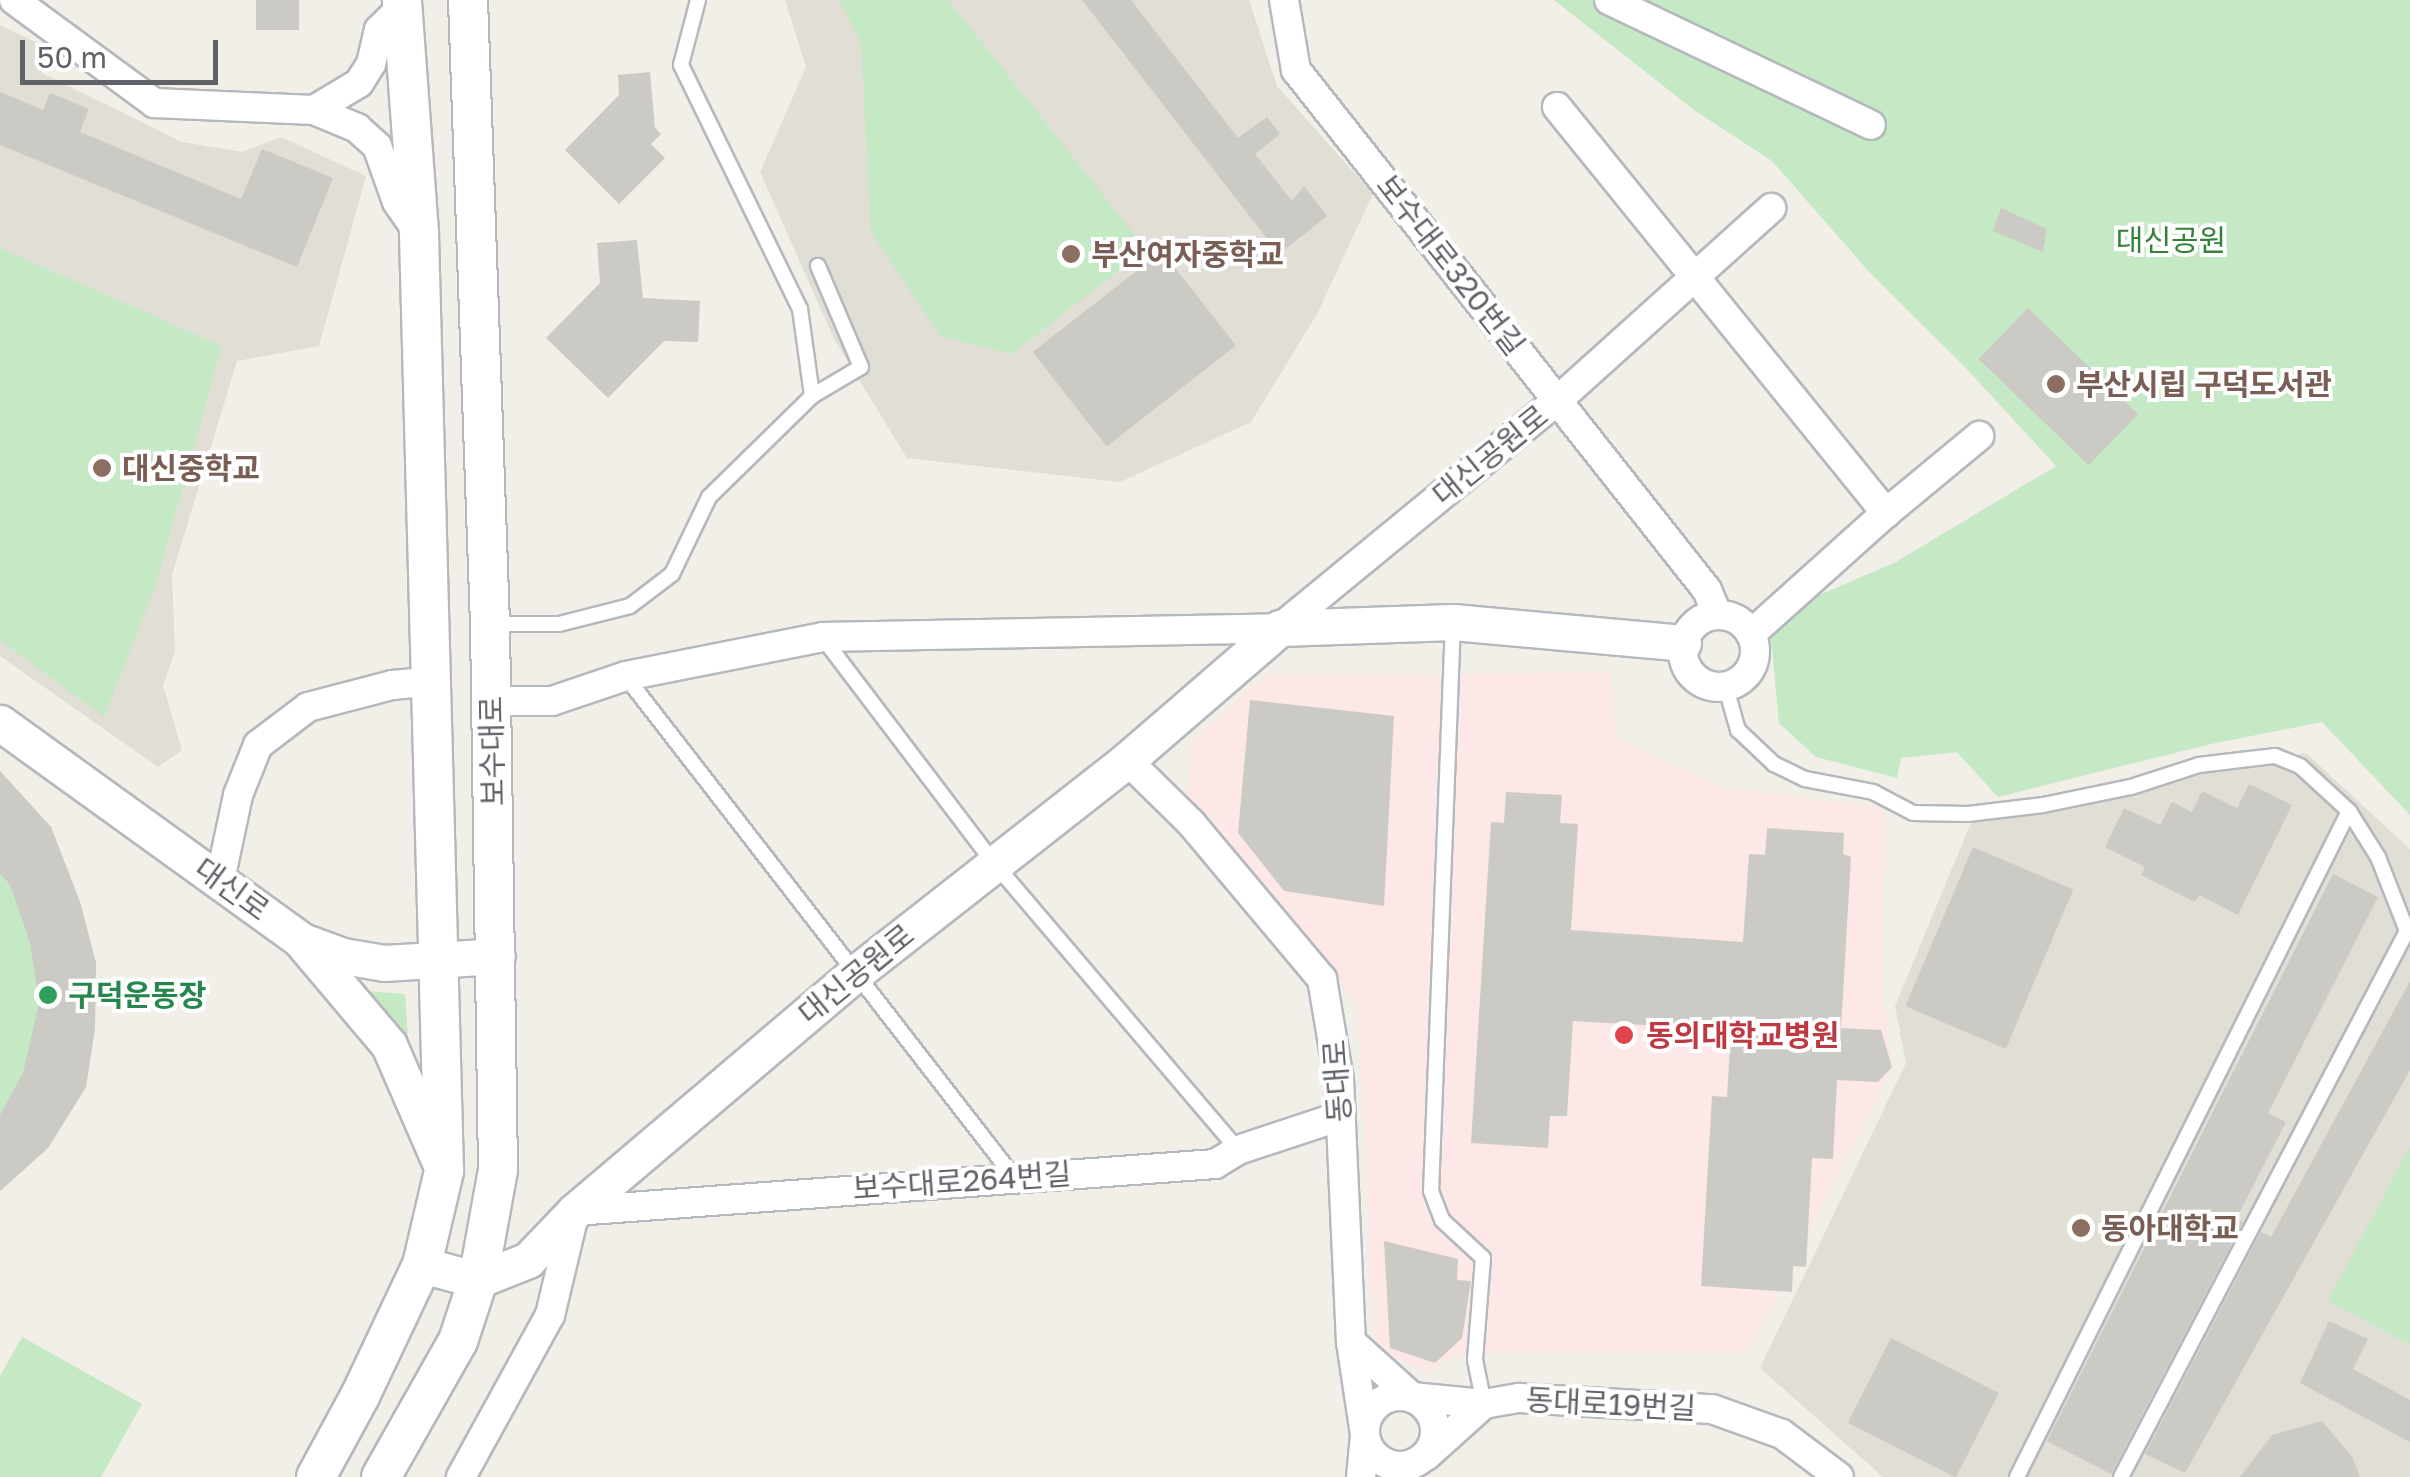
<!DOCTYPE html>
<meta charset="utf-8">
<style>
body{margin:0}
#map{position:relative;width:2410px;height:1477px;overflow:hidden;background:#f1efe8;font-family:"Golos Text","Noto Sans KR",sans-serif}
div>[style]{position:absolute}
.education>*{inset:0;background:#e1ded6}
.medical>*{inset:0;background:#fce8e6}
.green>*{inset:0;background:#c5e8c5}
.building>*{inset:0;background:#cccac5;transform-origin:0 0}
.roads{filter:drop-shadow(2px 0 #b5b8bc) drop-shadow(-2px 0 #b5b8bc) drop-shadow(0 2px #b5b8bc) drop-shadow(0 -2px #b5b8bc)}
.service>*{height:14px;margin:-7px;padding:0 7px;transform-origin:7px;border-radius:7px;background:#fff}
.minor>*{height:28px;margin:-14px;padding:0 14px;transform-origin:14px;border-radius:14px;background:#fff}
.minor>.ring{margin:-14px;padding:0;box-sizing:content-box;background:none;border:28px solid #fff;border-radius:50%}
.tertiary>*{height:35px;margin:-17.5px;padding:0 17.5px;transform-origin:17.5px;border-radius:17.5px;background:#fff}
.secondary>*{height:38px;margin:-19px;padding:0 19px;transform-origin:19px;border-radius:19px;background:#fff}
.dots>*{width:28px;height:28px;translate:-50% -50%;box-sizing:border-box;border:5px solid #fff;border-radius:50%}
span{translate:-50% -50%;white-space:nowrap;text-align:center;line-height:1.15;-webkit-text-stroke:8px #fff;paint-order:stroke}
.park-label{font-size:30px;color:#348238}
.education-label{font-size:30px;color:#785e54;font-weight:700}
.left{translate:0 -50%;text-align:left}
.street-label{font-size:30px;color:#5f6368}
.leisure-label{font-size:30px;color:#27864d;font-weight:700}
.health-label{font-size:30px;color:#be3a42;font-weight:700}
.scale{position:absolute;left:20px;top:40px;width:198px;height:45px;box-sizing:border-box;border:5px solid #5f6368;border-top:0;padding-left:12px;font-size:30px;line-height:35px;white-space:nowrap;color:#5f6368;-webkit-text-stroke:8px #fff;paint-order:stroke}
</style>
<div id="map">
<div class="education">
<div style="clip-path:polygon(785px 0,1249px 0,1277px 86px,1373px 194px,1317px 314px,1251px 422px,1120px 482px,907px 458px,834px 339px,760px 172px,806px 67px)"></div>
<div style="clip-path:polygon(0 25px,46px 47px,42px 73px,182px 142px,242px 152px,281px 137px,366px 176px,319px 346px,237px 361px,172px 575px,175px 652px,163px 685px,182px 750px,158px 767px,0 656px)"></div>
<div style="clip-path:polygon(2306px 753px,2410px 849px,2410px 1477px,1883px 1477px,1760px 1368px,1906px 1063px,1895px 1006px,1970px 825px,1997px 808px)"></div>
</div>
<div class="medical">
<div style="clip-path:polygon(1612px 672px,1615px 738px,1721px 787px,1885px 808px,1884px 999px,1892px 1067px,1748px 1352px,1457px 1353px,1429px 1372px,1374px 1349px,1358px 1003px,1185px 803px,1192px 741px,1265px 676px)"></div>
</div>
<div class="green">
<div style="clip-path:polygon(839px 0,948px 0,1146px 249px,1012px 354px,941px 337px,871px 232px,861px 42px)"></div>
<div style="clip-path:polygon(1554px 0,2410px 0,2410px 815px,2322px 722px,2211px 744px,1998px 797px,1957px 752px,1901px 758px,1897px 778px,1816px 757px,1779px 723px,1769px 617px,1896px 562px,2056px 466px,1964px 366px,1871px 274px,1772px 161px,1694px 110px)"></div>
<div style="clip-path:polygon(0 248px,222px 346px,155px 587px,104px 717px,0 640px)"></div>
<div style="clip-path:polygon(0 771px,51px 827px,80px 902px,96px 963px,95px 1028px,86px 1087px,48px 1148px,0 1191px)"></div>
<div style="clip-path:polygon(357px 990px,405px 994px,409px 1052px)"></div>
<div style="clip-path:polygon(2410px 1146px,2410px 1345px,2328px 1301px)"></div>
<div style="clip-path:polygon(22px 1337px,142px 1404px,101px 1477px,0 1477px,0 1376px)"></div>
</div>
<div class="building">
<div style="left:256px;top:0;width:43px;height:30px"></div>
<div style="clip-path:polygon(1082px 0,1131px 0,1238px 138px,1267px 117px,1280px 134px,1255px 154px,1292px 201px,1304px 186px,1327px 216px,1279px 254px)"></div>
<div style="clip-path:polygon(650px 72px,655px 128px,661px 134px,651px 144px,665px 158px,619px 204px,565px 150px,619px 95px,618px 75px)"></div>
<div style="clip-path:polygon(0 92px,43px 110px,50px 93px,89px 109px,80px 132px,241px 199px,262px 149px,333px 178px,297px 267px,0 145px)"></div>
<div style="clip-path:polygon(2001px 208px,2047px 229px,2043px 252px,1993px 231px)"></div>
<div style="clip-path:polygon(637px 240px,643px 298px,700px 301px,698px 342px,664px 341px,608px 398px,546px 338px,600px 283px,597px 243px)"></div>
<div style="left:1162px;top:251px;width:120px;height:164px;rotate:52deg"></div>
<div style="left:2028px;top:308px;width:153px;height:71px;rotate:44deg"></div>
<div style="clip-path:polygon(1250px 700px,1394px 716px,1384px 906px,1284px 891px,1238px 833px)"></div>
<div style="clip-path:polygon(0 771px,51px 827px,80px 902px,96px 963px,95px 1028px,86px 1087px,48px 1148px,0 1191px,0 1115px,23px 1073px,39px 1003px,30px 943px,10px 884px,0 874px)"></div>
<div style="clip-path:polygon(2249px 784px,2292px 805px,2238px 915px,2199px 895px,2195px 902px,2141px 875px,2145px 867px,2105px 847px,2124px 808px,2160px 825px,2172px 802px,2192px 812px,2202px 791px,2237px 808px)"></div>
<div style="clip-path:polygon(1506px 792px,1562px 795px,1560px 823px,1578px 824px,1571px 930px,1743px 942px,1749px 854px,1765px 855px,1767px 828px,1844px 833px,1843px 854px,1851px 857px,1841px 1028px,1881px 1030px,1892px 1067px,1878px 1082px,1837px 1080px,1833px 1159px,1812px 1158px,1806px 1267px,1793px 1266px,1792px 1292px,1701px 1286px,1712px 1096px,1727px 1097px,1731px 1030px,1573px 1021px,1567px 1116px,1550px 1116px,1548px 1148px,1471px 1143px,1491px 822px,1504px 823px)"></div>
<div style="left:1973px;top:847px;width:109px;height:173px;rotate:23deg"></div>
<div style="clip-path:polygon(2333px 874px,2378px 897px,2268px 1113px,2286px 1122px,2236px 1219px,2243px 1222px,2111px 1474px,2047px 1441px)"></div>
<div style="clip-path:polygon(2410px 981px,2410px 1070px,2185px 1473px,2145px 1454px,2261px 1232px,2271px 1237px)"></div>
<div style="clip-path:polygon(1384px 1241px,1458px 1259px,1457px 1280px,1471px 1281px,1462px 1338px,1435px 1363px,1390px 1348px)"></div>
<div style="clip-path:polygon(2329px 1321px,2368px 1339px,2353px 1369px,2410px 1400px,2410px 1442px,2300px 1383px)"></div>
<div style="left:1891px;top:1338px;width:121px;height:95px;rotate:27deg"></div>
<div style="clip-path:polygon(2322px 1421px,2353px 1458px,2360px 1477px,2240px 1477px,2272px 1435px)"></div>
</div>
<div class="roads">
<div class="service">
<div style="left:698px;top:0;width:67px;rotate:104.7deg"></div>
<div style="left:681px;top:65px;width:271px;rotate:64deg"></div>
<div style="left:800px;top:309px;width:88px;rotate:82.1deg"></div>
<div style="left:1453px;top:622px;width:569px;rotate:92.21deg"></div>
<div style="left:1431px;top:1191px;width:31px;rotate:69deg"></div>
<div style="left:1442px;top:1220px;width:56px;rotate:42.8deg"></div>
<div style="left:1483px;top:1258px;width:102px;rotate:94.5deg"></div>
<div style="left:1475px;top:1360px;width:45px;rotate:78.4deg"></div>
<div style="left:491px;top:624px;width:68px"></div>
<div style="left:559px;top:624px;width:73px;rotate:-14.2deg"></div>
<div style="left:630px;top:606px;width:53px;rotate:-37.3deg"></div>
<div style="left:672px;top:574px;width:85px;rotate:-64.3deg"></div>
<div style="left:709px;top:497px;width:144px;rotate:-44.4deg"></div>
<div style="left:812px;top:396px;width:57px;rotate:-30.6deg"></div>
<div style="left:861px;top:367px;width:110px;rotate:-113.1deg"></div>
<div style="left:823px;top:638px;width:283px;rotate:52.8deg"></div>
<div style="left:994px;top:863px;width:377px;rotate:49.6deg"></div>
<div style="left:626px;top:677px;width:631px;rotate:52.2deg"></div>
<div style="left:1726px;top:688px;width:44px;rotate:74.1deg"></div>
<div style="left:1738px;top:730px;width:50px;rotate:43.4deg"></div>
<div style="left:1774px;top:764px;width:34px;rotate:26deg"></div>
<div style="left:1805px;top:779px;width:69px;rotate:10.8deg"></div>
<div style="left:1873px;top:792px;width:45px;rotate:27.7deg"></div>
<div style="left:1913px;top:813px;width:55px;rotate:1deg"></div>
<div style="left:1968px;top:814px;width:76px;rotate:-6.8deg"></div>
<div style="left:2043px;top:805px;width:90px;rotate:-11.6deg"></div>
<div style="left:2131px;top:787px;width:71px;rotate:-17.9deg"></div>
<div style="left:2199px;top:765px;width:77px;rotate:-6.8deg"></div>
<div style="left:2275px;top:756px;width:27px;rotate:22deg"></div>
<div style="left:2300px;top:766px;width:67px;rotate:42.6deg"></div>
<div style="left:2349px;top:811px;width:54px;rotate:57.8deg"></div>
<div style="left:2378px;top:857px;width:79px;rotate:68.6deg"></div>
<div style="left:2407px;top:931px;width:616px;rotate:117.65deg"></div>
<div style="left:2017px;top:1477px;width:744px;rotate:-63.5deg"></div>
</div>
<div class="minor">
<div style="left:14px;top:0;width:174px;rotate:36.3deg"></div>
<div style="left:154px;top:103px;width:160px;rotate:2.5deg"></div>
<div style="left:314px;top:110px;width:47px;rotate:22.7deg"></div>
<div style="left:357px;top:128px;width:27px;rotate:42deg"></div>
<div style="left:377px;top:146px;width:59px;rotate:70.3deg"></div>
<div style="left:397px;top:202px;width:37px;rotate:55deg"></div>
<div style="left:1284px;top:0;width:71px;rotate:80.3deg"></div>
<div style="left:1296px;top:70px;width:663px;rotate:51.68deg"></div>
<div style="left:1707px;top:590px;width:26px;rotate:67deg"></div>
<div style="left:1609px;top:0;width:290px;rotate:25.5deg"></div>
<div style="left:1557px;top:107px;width:523px;rotate:50.98deg"></div>
<div style="left:1886px;top:513px;width:121px;rotate:-39.6deg"></div>
<div style="left:314px;top:110px;width:52px;rotate:-31deg"></div>
<div style="left:359px;top:83px;width:22px;rotate:-58deg"></div>
<div style="left:371px;top:64px;width:35px;rotate:-77deg"></div>
<div style="left:379px;top:30px;width:34px;rotate:-45deg"></div>
<div class="ring" style="left:1683px;top:615px;width:44px;height:44px"></div>
<div style="left:1751px;top:634px;width:181px;rotate:-41.9deg"></div>
<div style="left:490px;top:701px;width:62px"></div>
<div style="left:552px;top:701px;width:78px;rotate:-18.7deg"></div>
<div style="left:626px;top:676px;width:201px;rotate:-11.2deg"></div>
<div style="left:823px;top:637px;width:457px;rotate:-1.1deg"></div>
<div style="left:1280px;top:628px;width:360px;rotate:-39.4deg"></div>
<div style="left:1558px;top:400px;width:287px;rotate:-42deg"></div>
<div style="left:1127px;top:760px;width:90px;rotate:44.5deg"></div>
<div style="left:1191px;top:823px;width:204px;rotate:50deg"></div>
<div style="left:1322px;top:979px;width:101px;rotate:80.4deg"></div>
<div style="left:1339px;top:1079px;width:263px;rotate:87.4deg"></div>
<div style="left:1351px;top:1342px;width:94px;rotate:81.4deg"></div>
<div style="left:1365px;top:1435px;width:42px;rotate:95.4deg"></div>
<div style="left:220px;top:880px;width:87px;rotate:-78deg"></div>
<div style="left:238px;top:795px;width:54px;rotate:-68.2deg"></div>
<div style="left:258px;top:745px;width:63px;rotate:-37.2deg"></div>
<div style="left:308px;top:707px;width:87px;rotate:-14.7deg"></div>
<div style="left:392px;top:685px;width:38px;rotate:-5deg"></div>
<div style="left:1351px;top:1342px;width:82px;rotate:42deg"></div>
<div style="left:1412px;top:1397px;width:72px;rotate:5.6deg"></div>
<div style="left:1484px;top:1404px;width:36px;rotate:-10deg"></div>
<div style="left:1519px;top:1398px;width:193px;rotate:3.3deg"></div>
<div style="left:1712px;top:1409px;width:74px;rotate:19.7deg"></div>
<div style="left:1782px;top:1434px;width:71px;rotate:37deg"></div>
<div class="ring" style="left:1365px;top:1396px;width:42px;height:42px"></div>
<div style="left:1426px;top:1456px;width:78px;rotate:-41.9deg"></div>
<div style="left:461px;top:1477px;width:185px;rotate:-61.2deg"></div>
<div style="left:550px;top:1315px;width:107px;rotate:-76.5deg"></div>
<div style="left:575px;top:1211px;width:642px;rotate:-4.2deg"></div>
<div style="left:1215px;top:1164px;width:27px;rotate:-31deg"></div>
<div style="left:1238px;top:1150px;width:108px;rotate:-18.3deg"></div>
</div>
<div class="tertiary">
<div style="left:0;top:723px;width:372px;rotate:35.8deg"></div>
<div style="left:302px;top:941px;width:44px;rotate:20.1deg"></div>
<div style="left:343px;top:956px;width:42px;rotate:9.7deg"></div>
<div style="left:384px;top:963px;width:113px;rotate:-3.5deg"></div>
<div style="left:302px;top:942px;width:135px;rotate:49.8deg"></div>
<div style="left:389px;top:1045px;width:133px;rotate:66.5deg"></div>
<div style="left:422px;top:1265px;width:58px;rotate:15deg"></div>
<div style="left:478px;top:1280px;width:54px;rotate:-21.8deg"></div>
<div style="left:528px;top:1260px;width:68px;rotate:-46.2deg"></div>
<div style="left:575px;top:1211px;width:370px;rotate:-40.3deg"></div>
<div style="left:857px;top:972px;width:343px;rotate:-38.1deg"></div>
<div style="left:1127px;top:760px;width:202px;rotate:-40.8deg"></div>
<div style="left:1280px;top:628px;width:173px;rotate:-2deg"></div>
<div style="left:1453px;top:622px;width:231px;rotate:5.2deg"></div>
</div>
<div class="secondary">
<div style="left:316px;top:1477px;width:92px;rotate:-61.5deg"></div>
<div style="left:360px;top:1396px;width:145px;rotate:-64.7deg"></div>
<div style="left:422px;top:1265px;width:97px;rotate:-76.8deg"></div>
<div style="left:444px;top:1171px;width:938px;rotate:-91.53deg"></div>
<div style="left:419px;top:233px;width:234px;rotate:-94.2deg"></div>
<div style="left:381px;top:1477px;width:156px;rotate:-60.5deg"></div>
<div style="left:458px;top:1341px;width:64px;rotate:-71.8deg"></div>
<div style="left:478px;top:1280px;width:112px;rotate:-79.7deg"></div>
<div style="left:498px;top:1170px;width:546px;rotate:-90.84deg"></div>
<div style="left:490px;top:624px;width:624px;rotate:-92.02deg"></div>
</div>
</div>
<div class="dots">
<div style="left:1071px;top:254px;background:#8d6e63"></div>
<div style="left:2056px;top:384px;background:#8d6e63"></div>
<div style="left:102px;top:468px;background:#8d6e63"></div>
<div style="left:48px;top:995px;background:#2e9e5b"></div>
<div style="left:1624px;top:1035px;background:#e0444e"></div>
<div style="left:2081px;top:1228px;background:#8d6e63"></div>
</div>
<div class="park-label">
<span style="left:2171px;top:240px">대신공원</span>
</div>
<div class="education-label">
<span class="left" style="left:1091px;top:254px">부산여자중학교</span>
<span class="left" style="left:2076px;top:384px">부산시립 구덕도서관</span>
<span class="left" style="left:122px;top:468px">대신중학교</span>
<span class="left" style="left:2101px;top:1228px">동아대학교</span>
</div>
<div class="street-label">
<span style="left:1451px;top:265px;rotate:52deg">보수대로320번길</span>
<span style="left:1490px;top:455px;rotate:-39deg">대신공원로</span>
<span style="left:492px;top:751px;rotate:-91deg">보수대로</span>
<span style="left:232px;top:889px;rotate:36deg">대신로</span>
<span style="left:856px;top:974px;rotate:-39deg">대신공원로</span>
<span style="left:1337px;top:1081px;rotate:-94deg">동대로</span>
<span style="left:962px;top:1181px;rotate:-4deg">보수대로264번길</span>
<span style="left:1611px;top:1404px;rotate:3deg">동대로19번길</span>
</div>
<div class="leisure-label">
<span class="left" style="left:68px;top:995px">구덕운동장</span>
</div>
<div class="health-label">
<span class="left" style="left:1646px;top:1035px">동의대학교병원</span>
</div>
<div class="scale">50 m</div>
</div>
